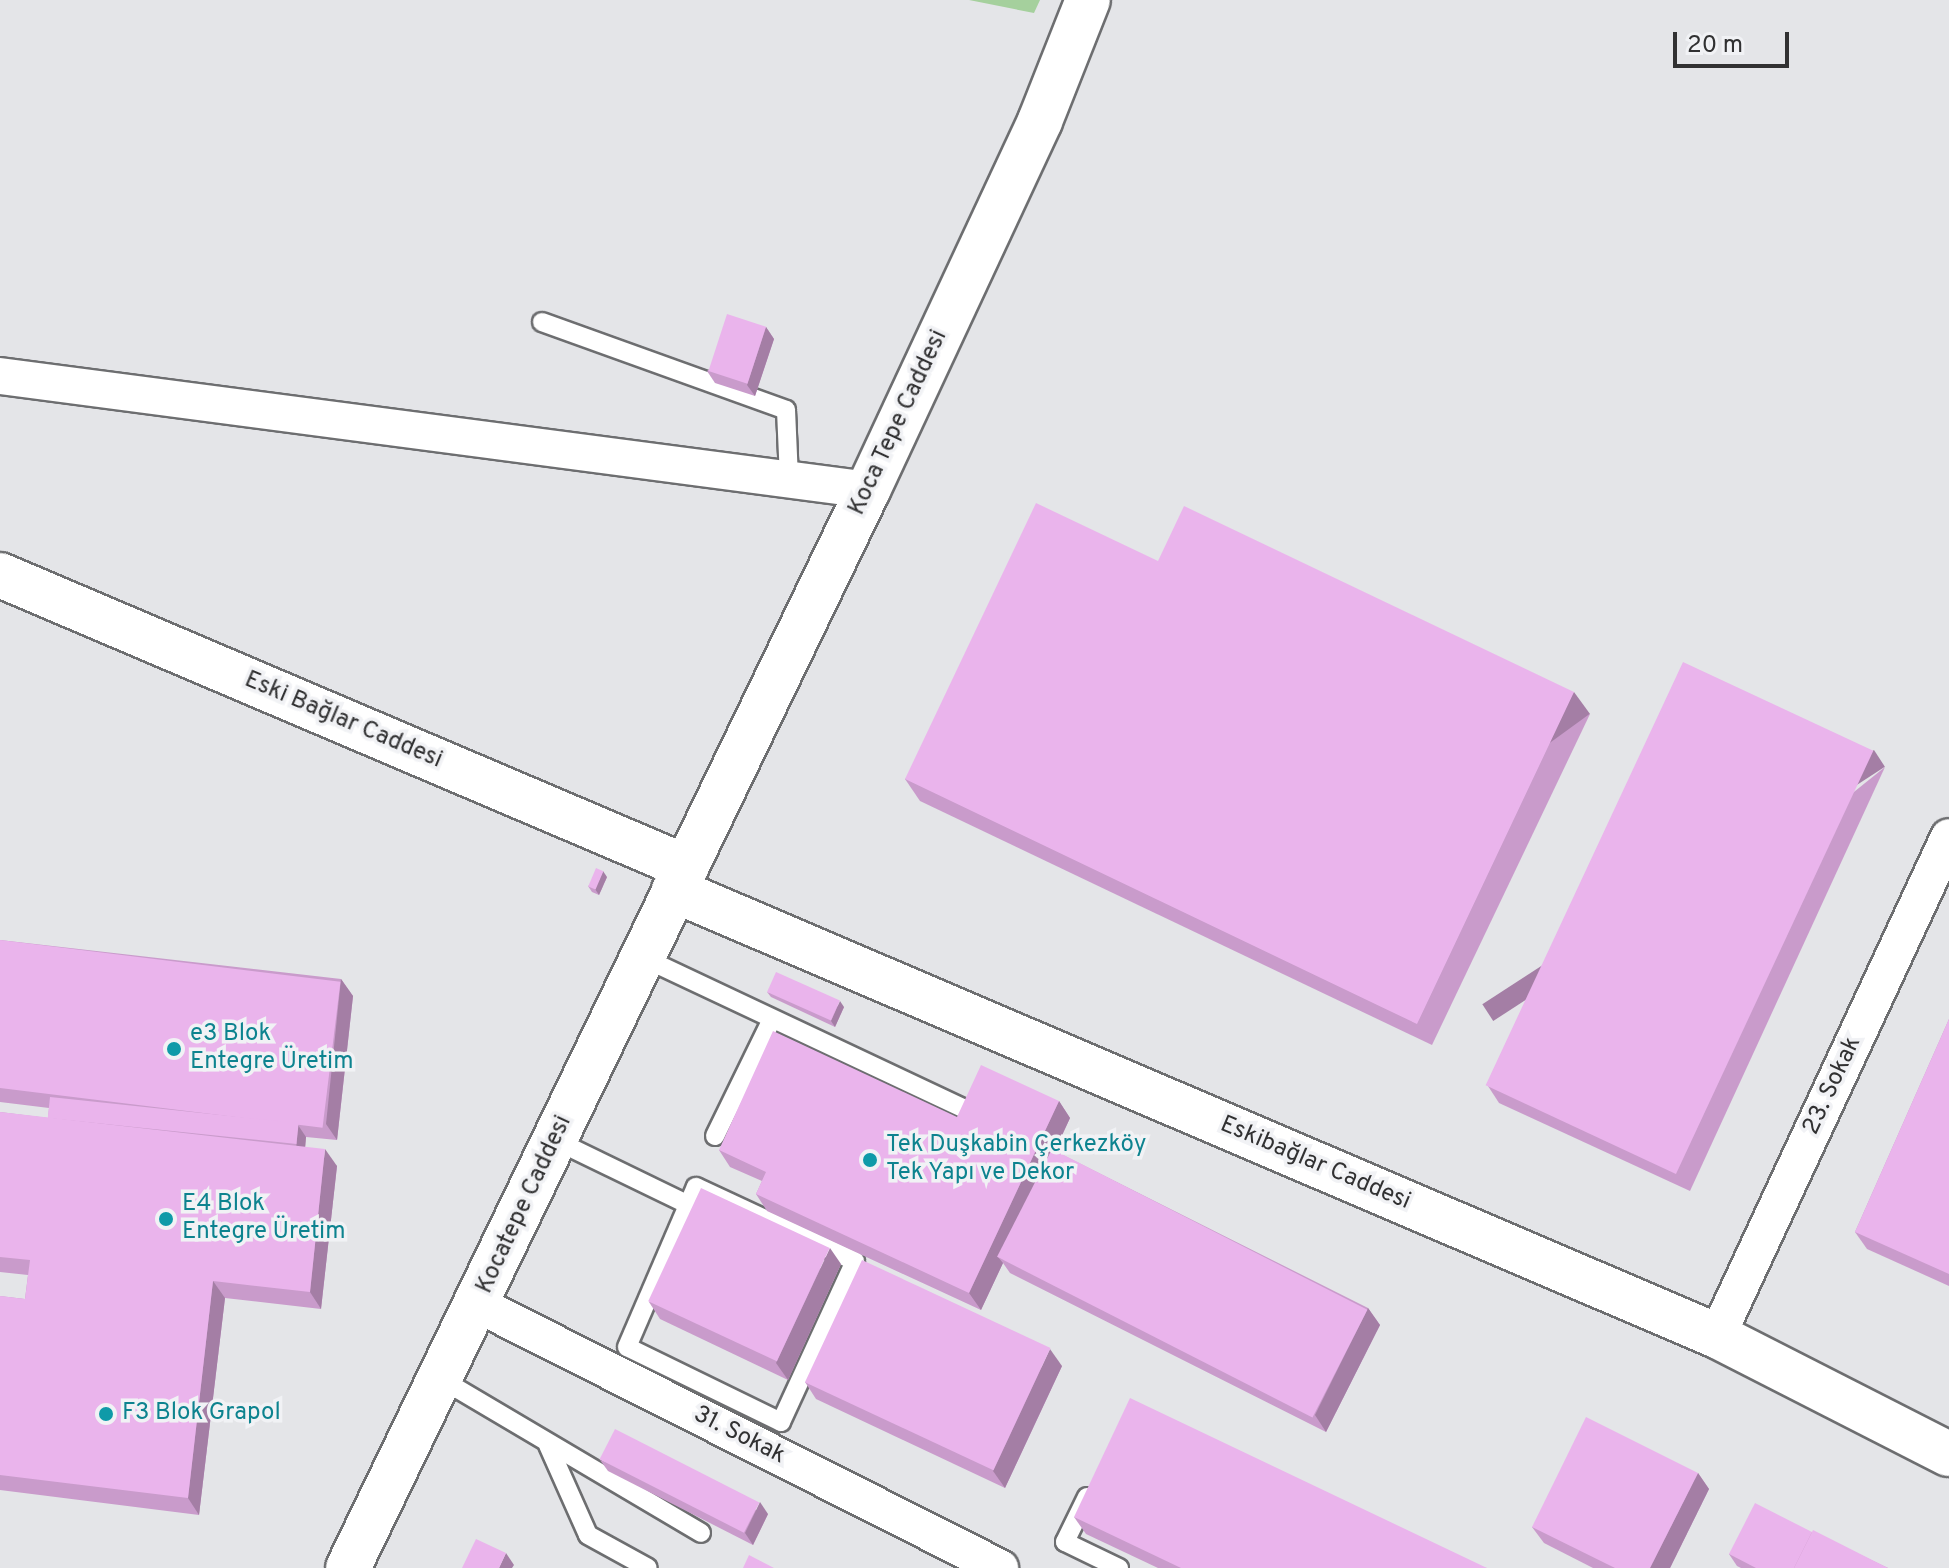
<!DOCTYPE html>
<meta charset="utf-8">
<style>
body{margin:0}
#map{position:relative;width:1949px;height:1568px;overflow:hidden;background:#e4e5e8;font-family:Overpass,sans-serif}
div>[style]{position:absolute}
.green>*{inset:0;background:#a5d09d}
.roads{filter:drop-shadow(2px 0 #6d6e70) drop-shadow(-2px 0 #6d6e70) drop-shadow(0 2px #6d6e70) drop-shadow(0 -2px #6d6e70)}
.service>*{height:18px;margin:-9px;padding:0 9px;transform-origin:9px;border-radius:9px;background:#fff}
.minor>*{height:36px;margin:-18px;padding:0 18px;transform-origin:18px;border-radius:18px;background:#fff}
.tertiary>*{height:44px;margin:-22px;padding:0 22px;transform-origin:22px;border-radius:22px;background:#fff}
.wall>*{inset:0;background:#c99bcb}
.shaded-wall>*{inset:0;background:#a47ea5;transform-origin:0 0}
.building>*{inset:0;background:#eab4ec;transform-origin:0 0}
.dots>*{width:22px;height:22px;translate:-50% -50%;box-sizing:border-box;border:4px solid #f1f2f5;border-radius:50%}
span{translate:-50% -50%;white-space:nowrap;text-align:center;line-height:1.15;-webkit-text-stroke:7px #f1f2f5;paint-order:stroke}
.street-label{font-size:24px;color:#313132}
.culture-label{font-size:24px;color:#0d838f}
.left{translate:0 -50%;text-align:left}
.scale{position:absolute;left:1673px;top:32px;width:116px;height:36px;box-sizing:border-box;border:4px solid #313132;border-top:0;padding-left:10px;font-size:24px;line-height:28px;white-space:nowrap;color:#313132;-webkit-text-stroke:6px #f1f2f5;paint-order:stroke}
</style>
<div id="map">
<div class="green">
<div style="clip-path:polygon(969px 0,1040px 0,1034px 13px)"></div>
</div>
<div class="roads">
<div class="service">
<div style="left:542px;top:322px;width:259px;rotate:19.8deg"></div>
<div style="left:786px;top:410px;width:70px;rotate:87.5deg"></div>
<div style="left:642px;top:957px;width:353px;rotate:25.2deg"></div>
<div style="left:715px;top:1136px;width:130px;rotate:-64deg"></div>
<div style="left:555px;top:1140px;width:149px;rotate:25.9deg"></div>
<div style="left:696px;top:1187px;width:175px;rotate:25deg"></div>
<div style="left:855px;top:1261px;width:177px;rotate:114.7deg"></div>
<div style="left:781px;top:1422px;width:171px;rotate:-154deg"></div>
<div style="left:627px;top:1347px;width:174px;rotate:-66.7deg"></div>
<div style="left:441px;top:1379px;width:302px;rotate:30.6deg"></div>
<div style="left:548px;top:1445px;width:98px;rotate:66deg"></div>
<div style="left:588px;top:1535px;width:68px;rotate:28.8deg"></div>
<div style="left:1087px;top:1497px;width:50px;rotate:116.1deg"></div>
<div style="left:1065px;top:1542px;width:60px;rotate:25.7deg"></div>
</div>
<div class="minor">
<div style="left:0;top:376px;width:875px;rotate:7.48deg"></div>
<div style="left:477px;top:1304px;width:586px;rotate:26.78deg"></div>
<div style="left:1717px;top:1336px;width:550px;rotate:-65.06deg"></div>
</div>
<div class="tertiary">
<div style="left:0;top:575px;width:746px;rotate:23.06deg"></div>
<div style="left:674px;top:890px;width:1134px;rotate:23.15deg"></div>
<div style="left:1717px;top:1336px;width:260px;rotate:27deg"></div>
<div style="left:348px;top:1568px;width:1197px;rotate:-64.25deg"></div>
<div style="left:868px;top:490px;width:407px;rotate:-65deg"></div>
<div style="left:1040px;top:121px;width:130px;rotate:-68.4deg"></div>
</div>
</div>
<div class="wall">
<div style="clip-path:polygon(766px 327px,774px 339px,755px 396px,715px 383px,707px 371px)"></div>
<div style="clip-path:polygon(1158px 561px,1590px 714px,1432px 1045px,920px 801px,905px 779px)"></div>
<div style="clip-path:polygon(1885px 767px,1690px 1191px,1499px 1103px,1488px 1086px)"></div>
<div style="clip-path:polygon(607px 877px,599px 895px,592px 892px,588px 886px)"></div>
<div style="clip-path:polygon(0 940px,341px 979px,353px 996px,337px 1140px,306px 1137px,305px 1147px,337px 1166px,321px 1309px,225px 1298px,199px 1515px,0 1490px,0 1296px,25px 1299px,28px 1275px,0 1272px,0 1112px,48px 1118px,49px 1108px,0 1102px)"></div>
<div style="clip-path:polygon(767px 992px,844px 1007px,835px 1027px,771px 997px)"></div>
<div style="clip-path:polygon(1949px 1019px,1949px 1286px,1867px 1249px,1855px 1232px)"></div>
<div style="clip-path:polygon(1059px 1101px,1070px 1118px,1055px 1151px,1368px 1308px,1380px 1325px,1326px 1432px,1010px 1273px,1003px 1263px,981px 1310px,767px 1211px,756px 1194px,762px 1181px,730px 1167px,719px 1150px,957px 1117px)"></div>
<div style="clip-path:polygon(841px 1264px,788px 1380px,660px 1319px,649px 1302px)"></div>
<div style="clip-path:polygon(1062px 1366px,1005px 1488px,816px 1399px,805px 1382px)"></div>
<div style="clip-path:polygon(600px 1460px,768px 1514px,753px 1545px,608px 1471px)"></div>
<div style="clip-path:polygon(1698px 1473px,1709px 1489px,1670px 1568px,1593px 1568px,1544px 1543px,1532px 1527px)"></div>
<div style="clip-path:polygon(1074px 1517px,1487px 1568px,1158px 1568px,1086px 1534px)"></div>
<div style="clip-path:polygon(1812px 1532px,1888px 1568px,1741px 1568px,1737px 1566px,1729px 1554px)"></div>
</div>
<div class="shaded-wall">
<div style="clip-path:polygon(766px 327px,774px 339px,755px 396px,747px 385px)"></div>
<div style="left:1574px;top:692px;width:27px;height:367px;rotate:54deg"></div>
<div style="left:1874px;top:750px;width:20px;height:467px;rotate:57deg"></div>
<div style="clip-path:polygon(603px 871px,607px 877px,599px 895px,595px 889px)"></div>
<div style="clip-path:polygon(341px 979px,353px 996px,337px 1140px,326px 1124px)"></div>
<div style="clip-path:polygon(840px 1001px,844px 1007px,835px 1027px,831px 1021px)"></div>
<div style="clip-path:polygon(1059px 1101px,1070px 1118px,1004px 1260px,998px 1257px,1003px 1263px,981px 1310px,969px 1293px)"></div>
<div style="clip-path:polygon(298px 1125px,306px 1137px,304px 1162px,296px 1151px)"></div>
<div style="clip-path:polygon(325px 1149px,337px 1166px,321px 1309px,310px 1292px)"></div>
<div style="clip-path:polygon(830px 1248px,841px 1264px,788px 1380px,776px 1363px)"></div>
<div style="clip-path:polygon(213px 1281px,225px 1298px,199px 1515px,188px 1498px)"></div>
<div style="clip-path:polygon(1368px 1308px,1380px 1325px,1326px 1432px,1315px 1415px)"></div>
<div style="clip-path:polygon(1050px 1349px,1062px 1366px,1005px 1488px,993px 1471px)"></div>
<div style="clip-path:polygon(1698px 1473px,1709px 1489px,1670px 1568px,1650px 1568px)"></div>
<div style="clip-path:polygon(760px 1502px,768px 1514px,753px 1545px,745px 1533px)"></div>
<div style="clip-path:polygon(506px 1553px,514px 1565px,512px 1568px,499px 1568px)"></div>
</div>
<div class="building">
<div style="left:727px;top:314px;width:41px;height:60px;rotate:18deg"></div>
<div style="clip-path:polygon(1036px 503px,1158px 561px,1184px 506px,1574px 692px,1417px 1024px,905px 779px)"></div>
<div style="left:1683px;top:662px;width:210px;height:467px;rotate:25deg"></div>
<div style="left:596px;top:868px;width:8px;height:20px;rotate:23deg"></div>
<div style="left:0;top:940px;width:343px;height:147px;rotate:7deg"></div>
<div style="left:776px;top:972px;width:70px;height:22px;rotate:24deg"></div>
<div style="clip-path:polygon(1949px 1019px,1949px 1274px,1855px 1232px)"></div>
<div style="clip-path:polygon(773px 1031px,957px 1117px,981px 1065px,1059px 1101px,969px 1293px,756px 1194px,766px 1172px,719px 1150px)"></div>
<div style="left:50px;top:1097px;width:250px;height:21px;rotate:6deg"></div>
<div style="clip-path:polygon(0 1112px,325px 1149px,310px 1292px,213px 1281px,188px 1498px,0 1475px,0 1296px,25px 1299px,30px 1260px,0 1257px)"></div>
<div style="left:1052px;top:1149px;width:354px;height:121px;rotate:27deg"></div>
<div style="left:701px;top:1188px;width:142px;height:125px;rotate:25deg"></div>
<div style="left:862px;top:1260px;width:208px;height:135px;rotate:25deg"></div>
<div style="clip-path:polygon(1130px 1398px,1487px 1568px,1181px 1568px,1074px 1517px)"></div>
<div style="clip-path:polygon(1586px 1417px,1698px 1473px,1650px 1568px,1615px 1568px,1532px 1527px)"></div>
<div style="left:615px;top:1429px;width:162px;height:34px;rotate:27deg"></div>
<div style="clip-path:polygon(1755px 1503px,1812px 1532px,1794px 1568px,1756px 1568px,1729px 1554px)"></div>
<div style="clip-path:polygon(1813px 1530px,1888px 1568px,1794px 1568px)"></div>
<div style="clip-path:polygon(476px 1539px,506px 1553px,499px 1568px,462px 1568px)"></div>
<div style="clip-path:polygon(749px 1555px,774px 1568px,743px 1568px)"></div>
</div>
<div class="dots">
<div style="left:174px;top:1049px;background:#0f9aa8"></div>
<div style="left:870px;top:1160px;background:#0f9aa8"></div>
<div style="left:166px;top:1219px;background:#0f9aa8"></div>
<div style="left:106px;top:1414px;background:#0f9aa8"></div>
</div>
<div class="street-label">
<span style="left:899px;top:423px;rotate:-65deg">Koca Tepe Caddesi</span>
<span style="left:343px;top:721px;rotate:23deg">Eski Bağlar Caddesi</span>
<span style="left:1833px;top:1086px;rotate:-65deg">23. Sokak</span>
<span style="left:1315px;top:1164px;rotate:23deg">Eskibağlar Caddesi</span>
<span style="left:525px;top:1205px;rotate:-65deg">Kocatepe Caddesi</span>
<span style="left:739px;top:1436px;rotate:27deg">31. Sokak</span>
</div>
<div class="culture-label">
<span class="left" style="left:190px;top:1049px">e3 Blok<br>Entegre Üretim</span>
<span class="left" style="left:886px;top:1160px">Tek Duşkabin Çerkezköy<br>Tek Yapı ve Dekor</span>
<span class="left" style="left:182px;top:1219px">E4 Blok<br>Entegre Üretim</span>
<span class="left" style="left:122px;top:1414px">F3 Blok Grapol</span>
</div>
<div class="scale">20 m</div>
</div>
